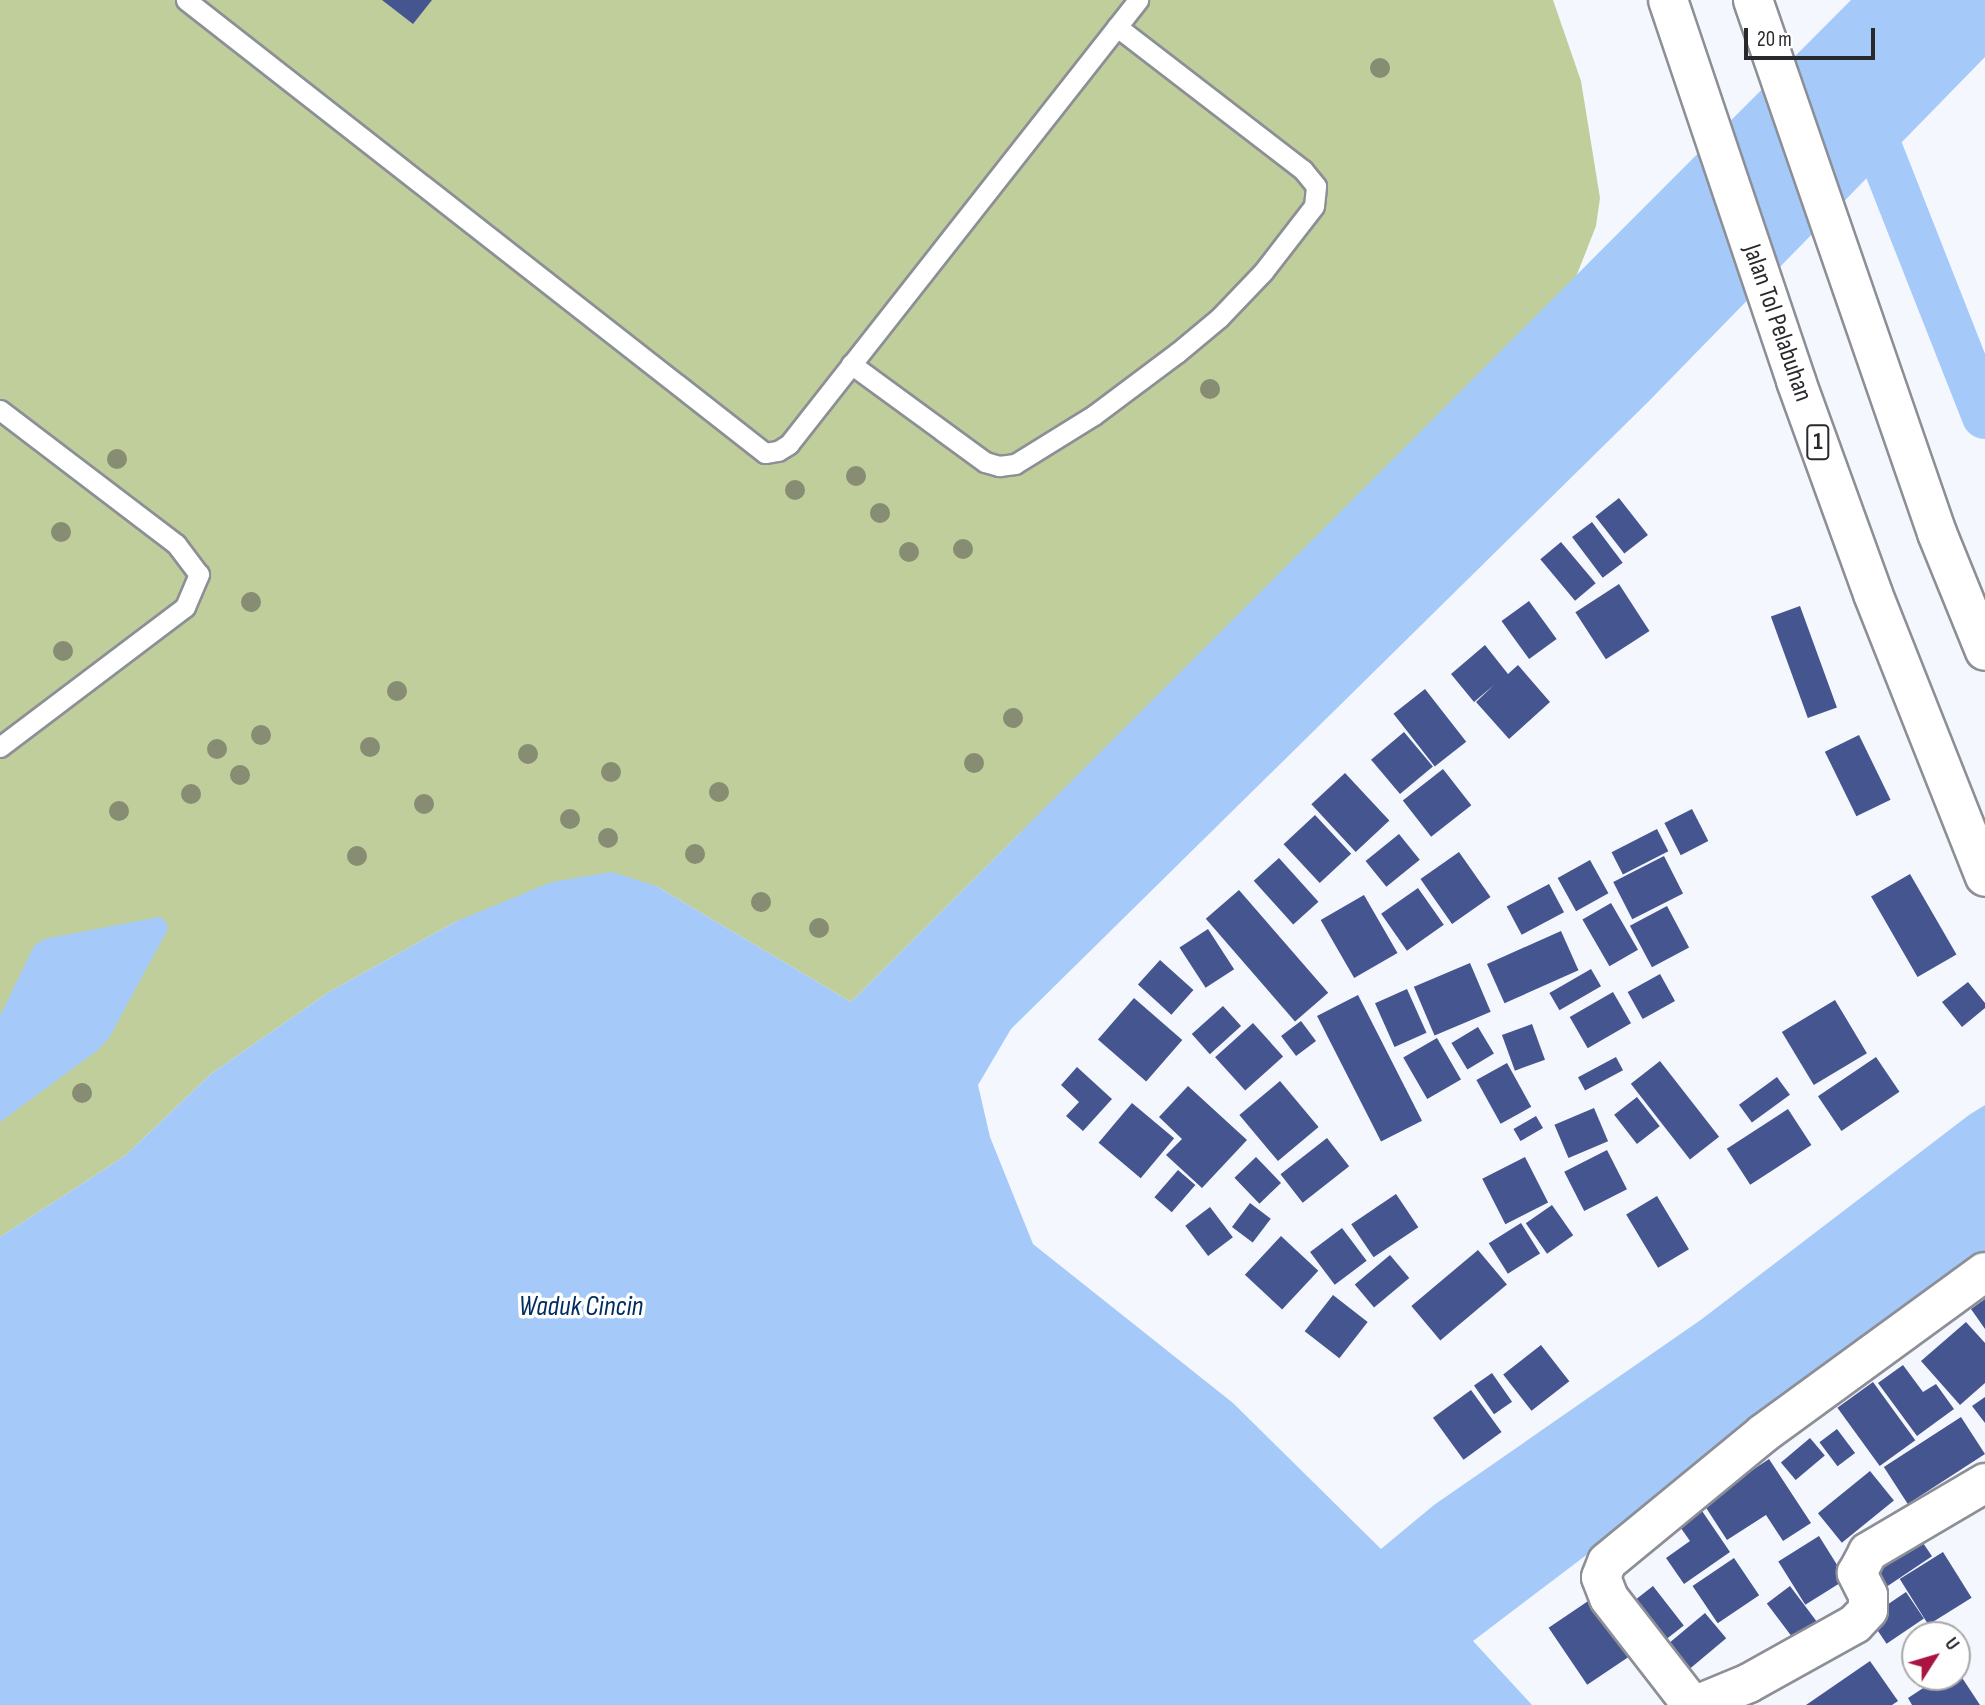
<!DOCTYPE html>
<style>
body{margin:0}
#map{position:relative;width:1985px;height:1705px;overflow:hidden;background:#f5f7fe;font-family:"Sofia Sans Condensed",sans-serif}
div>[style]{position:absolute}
.green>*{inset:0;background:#bfce9a}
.water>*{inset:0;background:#a5c9f8}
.canal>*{height:46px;margin:-23px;padding:0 23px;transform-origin:23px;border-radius:23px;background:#a5c9f8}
.building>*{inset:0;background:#45558f;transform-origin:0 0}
.roads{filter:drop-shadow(2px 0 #8d8f97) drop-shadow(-2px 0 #8d8f97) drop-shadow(0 2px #8d8f97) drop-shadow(0 -2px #8d8f97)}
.lane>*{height:19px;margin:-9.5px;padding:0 9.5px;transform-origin:9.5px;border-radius:9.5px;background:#fff}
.street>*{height:38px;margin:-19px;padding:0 19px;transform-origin:19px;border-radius:19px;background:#fff}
.highway>*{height:38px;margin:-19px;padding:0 19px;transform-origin:19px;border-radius:19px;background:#fff}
.trees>*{width:20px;height:20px;margin:-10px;border-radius:50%;background:#868d72}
span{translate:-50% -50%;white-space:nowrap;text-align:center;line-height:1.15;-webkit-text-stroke:7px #fff;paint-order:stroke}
.shield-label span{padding:2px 5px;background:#fff;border:2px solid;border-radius:5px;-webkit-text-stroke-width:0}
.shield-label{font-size:24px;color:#28292c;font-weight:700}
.street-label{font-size:26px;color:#28292c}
.water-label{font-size:28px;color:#002d60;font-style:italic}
.north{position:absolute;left:1901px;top:1621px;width:70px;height:70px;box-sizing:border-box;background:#fff;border:2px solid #a9a9ab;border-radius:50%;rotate:53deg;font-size:19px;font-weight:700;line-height:28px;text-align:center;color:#28292c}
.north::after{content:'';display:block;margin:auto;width:24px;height:32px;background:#aa1441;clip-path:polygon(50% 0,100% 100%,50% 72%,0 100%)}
.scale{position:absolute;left:1744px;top:28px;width:131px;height:32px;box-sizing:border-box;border:4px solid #28292c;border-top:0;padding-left:9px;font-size:21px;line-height:24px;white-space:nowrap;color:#28292c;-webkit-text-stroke:5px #fff;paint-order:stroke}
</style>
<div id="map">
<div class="green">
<div style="clip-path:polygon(0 0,1553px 0,1581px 81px,1600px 198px,1596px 226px,1576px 277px,851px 1002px,656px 886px,457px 921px,329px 992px,211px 1074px,125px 1156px,0 1237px)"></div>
</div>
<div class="water">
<div style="clip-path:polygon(1851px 0,1985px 0,1985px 57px,1648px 402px,1011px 1029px,978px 1085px,990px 1137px,1033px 1244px,1233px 1403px,1381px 1549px,1434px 1505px,1702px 1319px,1969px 1115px,1985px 1105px,1985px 1253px,1473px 1641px,1532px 1705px,0 1705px,0 1237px,125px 1156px,211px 1074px,329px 992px,457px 921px,552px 882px,612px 872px,656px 886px,851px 1002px)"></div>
<div style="clip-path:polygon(159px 917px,165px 920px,168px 929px,109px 1038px,98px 1050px,0 1122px,0 1016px,34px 946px,44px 939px)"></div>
</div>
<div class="canal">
<div style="left:1869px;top:122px;width:316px;rotate:68.5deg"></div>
</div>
<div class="building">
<div style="clip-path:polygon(382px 0,432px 0,413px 24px)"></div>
<div style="left:1619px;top:498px;width:47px;height:30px;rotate:52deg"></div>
<div style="left:1592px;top:522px;width:51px;height:25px;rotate:53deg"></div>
<div style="left:1561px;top:542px;width:54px;height:27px;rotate:50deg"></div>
<div style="left:1619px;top:584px;width:56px;height:52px;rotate:57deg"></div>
<div style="left:1529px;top:601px;width:47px;height:34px;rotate:54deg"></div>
<div style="left:1800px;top:606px;width:108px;height:31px;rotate:70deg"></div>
<div style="clip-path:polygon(1485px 645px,1508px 674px,1518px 665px,1550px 702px,1509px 739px,1476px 702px,1494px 685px,1474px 702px,1451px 674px)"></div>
<div style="left:1425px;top:689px;width:67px;height:40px;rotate:52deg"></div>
<div style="left:1404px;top:732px;width:45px;height:43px;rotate:50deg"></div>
<div style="left:1859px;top:735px;width:72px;height:38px;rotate:64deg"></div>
<div style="left:1443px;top:769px;width:46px;height:51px;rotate:52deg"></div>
<div style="left:1345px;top:773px;width:65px;height:46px;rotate:47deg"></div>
<div style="left:1692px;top:809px;width:36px;height:31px;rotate:63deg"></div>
<div style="left:1315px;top:815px;width:53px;height:43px;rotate:47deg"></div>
<div style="left:1657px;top:829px;width:25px;height:51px;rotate:63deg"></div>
<div style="left:1399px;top:834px;width:33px;height:43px;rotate:51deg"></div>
<div style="left:1459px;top:852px;width:55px;height:47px;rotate:55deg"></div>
<div style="left:1664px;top:856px;width:42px;height:57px;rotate:63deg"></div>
<div style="left:1279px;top:858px;width:59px;height:34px;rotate:48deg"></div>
<div style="left:1590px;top:860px;width:38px;height:37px;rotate:61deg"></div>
<div style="left:1910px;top:874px;width:93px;height:45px;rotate:60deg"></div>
<div style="left:1549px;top:884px;width:32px;height:48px;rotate:62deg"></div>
<div style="left:1418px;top:888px;width:45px;height:45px;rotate:55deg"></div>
<div style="left:1239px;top:890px;width:136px;height:44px;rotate:49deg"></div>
<div style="left:1364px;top:895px;width:67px;height:50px;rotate:60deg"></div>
<div style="left:1611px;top:903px;width:54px;height:33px;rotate:60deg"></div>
<div style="left:1667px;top:906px;width:47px;height:42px;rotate:62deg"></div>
<div style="left:1208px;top:929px;width:48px;height:34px;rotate:57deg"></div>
<div style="left:1561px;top:931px;width:43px;height:81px;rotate:66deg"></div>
<div style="left:1160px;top:960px;width:45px;height:33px;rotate:42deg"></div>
<div style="left:1470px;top:963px;width:53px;height:61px;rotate:67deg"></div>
<div style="left:1591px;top:969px;width:20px;height:48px;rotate:60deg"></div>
<div style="left:1660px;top:974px;width:31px;height:37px;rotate:61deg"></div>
<div style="clip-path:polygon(1968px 982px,1985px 1003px,1985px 1008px,1962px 1027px,1942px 1002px)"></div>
<div style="left:1407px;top:989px;width:48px;height:35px;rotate:66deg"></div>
<div style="left:1613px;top:992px;width:36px;height:50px;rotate:60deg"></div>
<div style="left:1358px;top:995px;width:141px;height:46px;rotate:63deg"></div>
<div style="left:1134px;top:998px;width:64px;height:55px;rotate:41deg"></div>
<div style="left:1835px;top:1000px;width:62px;height:62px;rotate:59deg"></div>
<div style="left:1223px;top:1006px;width:27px;height:42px;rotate:48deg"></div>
<div style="left:1301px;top:1021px;width:25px;height:25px;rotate:53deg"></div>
<div style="left:1253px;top:1023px;width:45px;height:51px;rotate:48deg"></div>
<div style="left:1532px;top:1024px;width:38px;height:32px;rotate:70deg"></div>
<div style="left:1478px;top:1027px;width:31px;height:31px;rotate:59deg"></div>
<div style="left:1437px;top:1038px;width:48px;height:39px;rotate:60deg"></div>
<div style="left:1616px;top:1057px;width:15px;height:43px;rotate:62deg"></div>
<div style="left:1876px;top:1057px;width:42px;height:70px;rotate:56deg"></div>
<div style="left:1660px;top:1061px;width:96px;height:37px;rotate:52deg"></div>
<div style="left:1507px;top:1063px;width:50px;height:35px;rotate:61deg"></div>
<div style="clip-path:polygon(1077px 1067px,1112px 1099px,1083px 1131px,1066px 1116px,1079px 1102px,1061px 1085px)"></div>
<div style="left:1777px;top:1077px;width:22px;height:47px;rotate:54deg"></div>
<div style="left:1280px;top:1081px;width:60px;height:53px;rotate:50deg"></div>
<div style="clip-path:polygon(1188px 1086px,1247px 1140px,1202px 1188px,1166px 1155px,1182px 1139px,1159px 1117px)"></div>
<div style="left:1637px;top:1097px;width:37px;height:29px;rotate:52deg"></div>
<div style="left:1132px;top:1103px;width:55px;height:52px;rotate:40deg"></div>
<div style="left:1594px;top:1108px;width:36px;height:43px;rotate:67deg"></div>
<div style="left:1788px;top:1109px;width:43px;height:73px;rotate:57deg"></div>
<div style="left:1536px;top:1116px;width:14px;height:26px;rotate:60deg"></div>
<div style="left:1327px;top:1138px;width:36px;height:59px;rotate:52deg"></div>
<div style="left:1607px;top:1150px;width:44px;height:48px;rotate:63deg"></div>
<div style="left:1256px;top:1157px;width:36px;height:30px;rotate:46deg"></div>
<div style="left:1525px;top:1157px;width:51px;height:48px;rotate:63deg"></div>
<div style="left:1178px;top:1170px;width:23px;height:36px;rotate:41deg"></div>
<div style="left:1396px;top:1194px;width:40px;height:54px;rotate:56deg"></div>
<div style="left:1657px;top:1196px;width:62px;height:36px;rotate:59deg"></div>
<div style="left:1250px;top:1203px;width:26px;height:30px;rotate:37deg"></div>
<div style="left:1552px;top:1205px;width:37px;height:32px;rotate:55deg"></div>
<div style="left:1210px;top:1207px;width:38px;height:31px;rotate:53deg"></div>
<div style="left:1521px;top:1223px;width:36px;height:38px;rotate:58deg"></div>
<div style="left:1342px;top:1228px;width:41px;height:40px;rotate:53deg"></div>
<div style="left:1281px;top:1236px;width:51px;height:53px;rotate:43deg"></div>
<div style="left:1478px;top:1250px;width:45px;height:87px;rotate:50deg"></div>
<div style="left:1390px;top:1255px;width:30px;height:46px;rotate:50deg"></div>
<div style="left:1333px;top:1295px;width:44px;height:46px;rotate:38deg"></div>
<div style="clip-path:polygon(1985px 1299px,1985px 1329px,1971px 1309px)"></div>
<div style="clip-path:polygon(1966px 1322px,1985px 1343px,1985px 1383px,1960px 1405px,1921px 1361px)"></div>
<div style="left:1541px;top:1345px;width:46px;height:48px;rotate:52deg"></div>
<div style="clip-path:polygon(1903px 1365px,1923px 1392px,1936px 1384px,1954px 1409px,1917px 1436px,1878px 1383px)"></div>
<div style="left:1492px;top:1373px;width:35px;height:22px;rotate:55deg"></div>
<div style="left:1873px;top:1382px;width:72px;height:44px;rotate:54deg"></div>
<div style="left:1471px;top:1390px;width:52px;height:47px;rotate:54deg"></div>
<div style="clip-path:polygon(1985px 1397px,1985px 1423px,1972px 1406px)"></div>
<div style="left:1961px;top:1417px;width:44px;height:92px;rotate:57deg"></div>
<div style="left:1837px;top:1429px;width:30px;height:22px;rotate:53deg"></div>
<div style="left:1810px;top:1438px;width:23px;height:38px;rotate:50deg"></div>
<div style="clip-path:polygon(1769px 1459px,1811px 1523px,1783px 1541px,1766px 1515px,1727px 1540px,1703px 1503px)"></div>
<div style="left:1870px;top:1471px;width:38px;height:67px;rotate:51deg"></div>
<div style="clip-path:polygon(1700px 1508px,1730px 1552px,1684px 1584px,1666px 1558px,1690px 1541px,1678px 1524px)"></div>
<div style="left:1913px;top:1528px;width:34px;height:62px;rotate:56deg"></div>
<div style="left:1819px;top:1536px;width:51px;height:48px;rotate:58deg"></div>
<div style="left:1943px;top:1552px;width:54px;height:51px;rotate:58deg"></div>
<div style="left:1734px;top:1558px;width:45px;height:50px;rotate:56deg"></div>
<div style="left:1653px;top:1586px;width:50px;height:39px;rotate:52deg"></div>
<div style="left:1790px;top:1586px;width:45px;height:29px;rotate:53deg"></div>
<div style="left:1906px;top:1592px;width:32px;height:45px;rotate:56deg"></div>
<div style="left:1600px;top:1593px;width:69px;height:62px;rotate:56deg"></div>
<div style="left:1705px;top:1613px;width:33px;height:60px;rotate:50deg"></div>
<div style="clip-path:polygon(1870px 1661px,1898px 1701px,1892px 1705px,1806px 1705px)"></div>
<div style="clip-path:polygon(1957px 1670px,1980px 1705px,1912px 1705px,1908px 1698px,1940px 1677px,1957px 1677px)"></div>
</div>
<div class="roads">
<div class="lane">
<div style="left:186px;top:0;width:735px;rotate:38.04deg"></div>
<div style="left:765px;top:453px;width:13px;rotate:-9deg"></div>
<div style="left:778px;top:451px;width:13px;rotate:-32deg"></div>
<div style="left:789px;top:444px;width:565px;rotate:-51.83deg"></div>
<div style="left:851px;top:364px;width:166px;rotate:36.2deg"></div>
<div style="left:985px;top:462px;width:15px;rotate:16deg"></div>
<div style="left:999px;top:466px;width:16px;rotate:-7deg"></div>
<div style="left:1015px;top:464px;width:93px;rotate:-31.8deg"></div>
<div style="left:1094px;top:415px;width:104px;rotate:-36.8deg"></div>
<div style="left:1177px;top:353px;width:55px;rotate:-39.8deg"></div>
<div style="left:1219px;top:318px;width:64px;rotate:-46.3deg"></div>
<div style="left:1263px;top:272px;width:83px;rotate:-52.3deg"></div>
<div style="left:1314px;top:206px;width:20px;rotate:-84deg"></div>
<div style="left:1316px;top:186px;width:21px;rotate:-129deg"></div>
<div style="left:1303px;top:170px;width:235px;rotate:-142.4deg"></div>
<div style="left:0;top:410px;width:221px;rotate:37.3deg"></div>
<div style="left:176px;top:544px;width:38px;rotate:53deg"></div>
<div style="left:199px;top:574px;width:36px;rotate:113deg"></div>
<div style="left:185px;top:607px;width:232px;rotate:142.9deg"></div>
</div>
<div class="street">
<div style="left:1692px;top:1705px;width:135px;rotate:-127.8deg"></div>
<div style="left:1609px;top:1598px;width:22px;rotate:-111deg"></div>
<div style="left:1601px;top:1577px;width:16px;rotate:-68deg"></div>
<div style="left:1607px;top:1562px;width:203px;rotate:-39.4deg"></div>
<div style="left:1764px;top:1433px;width:273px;rotate:-36.1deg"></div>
<div style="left:1696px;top:1705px;width:57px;rotate:-22.5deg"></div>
<div style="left:1749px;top:1683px;width:121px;rotate:-29.1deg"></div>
<div style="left:1855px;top:1624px;width:19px;rotate:-47deg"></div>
<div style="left:1868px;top:1610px;width:15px;rotate:-90deg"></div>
<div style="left:1868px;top:1595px;width:25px;rotate:-117deg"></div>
<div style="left:1857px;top:1573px;width:24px;rotate:-62deg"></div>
<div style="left:1868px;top:1552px;width:136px;rotate:-30.5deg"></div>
</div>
<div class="highway">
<div style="left:1668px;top:0;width:402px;rotate:71.4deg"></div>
<div style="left:1796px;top:381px;width:226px;rotate:70.1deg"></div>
<div style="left:1873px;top:594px;width:304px;rotate:68.4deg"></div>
<div style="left:1753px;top:0;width:564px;rotate:70.95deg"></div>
<div style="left:1937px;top:533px;width:127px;rotate:67.9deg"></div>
</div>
</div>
<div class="trees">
<div style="left:1380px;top:68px"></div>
<div style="left:1210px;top:389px"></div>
<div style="left:117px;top:459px"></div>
<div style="left:856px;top:476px"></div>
<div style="left:795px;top:490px"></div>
<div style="left:880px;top:513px"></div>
<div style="left:61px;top:532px"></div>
<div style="left:963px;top:549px"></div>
<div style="left:909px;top:552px"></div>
<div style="left:251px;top:602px"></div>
<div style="left:63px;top:651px"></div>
<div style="left:397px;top:691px"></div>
<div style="left:1013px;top:718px"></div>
<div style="left:261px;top:735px"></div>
<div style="left:370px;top:747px"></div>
<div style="left:217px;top:749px"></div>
<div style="left:528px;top:754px"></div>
<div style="left:974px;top:763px"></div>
<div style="left:611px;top:772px"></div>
<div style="left:240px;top:775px"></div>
<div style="left:719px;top:792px"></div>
<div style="left:191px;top:794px"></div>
<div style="left:424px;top:804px"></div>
<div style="left:119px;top:811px"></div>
<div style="left:570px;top:819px"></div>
<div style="left:608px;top:838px"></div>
<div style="left:695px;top:854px"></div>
<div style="left:357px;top:856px"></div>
<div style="left:761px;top:902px"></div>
<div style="left:819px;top:928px"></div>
<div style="left:82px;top:1093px"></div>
</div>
<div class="shield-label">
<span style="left:1818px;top:442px">1</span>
</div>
<div class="street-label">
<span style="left:1777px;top:323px;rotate:71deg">Jalan Tol Pelabuhan</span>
</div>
<div class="water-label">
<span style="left:581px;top:1307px">Waduk Cincin</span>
</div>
<div class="north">U</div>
<div class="scale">20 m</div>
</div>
